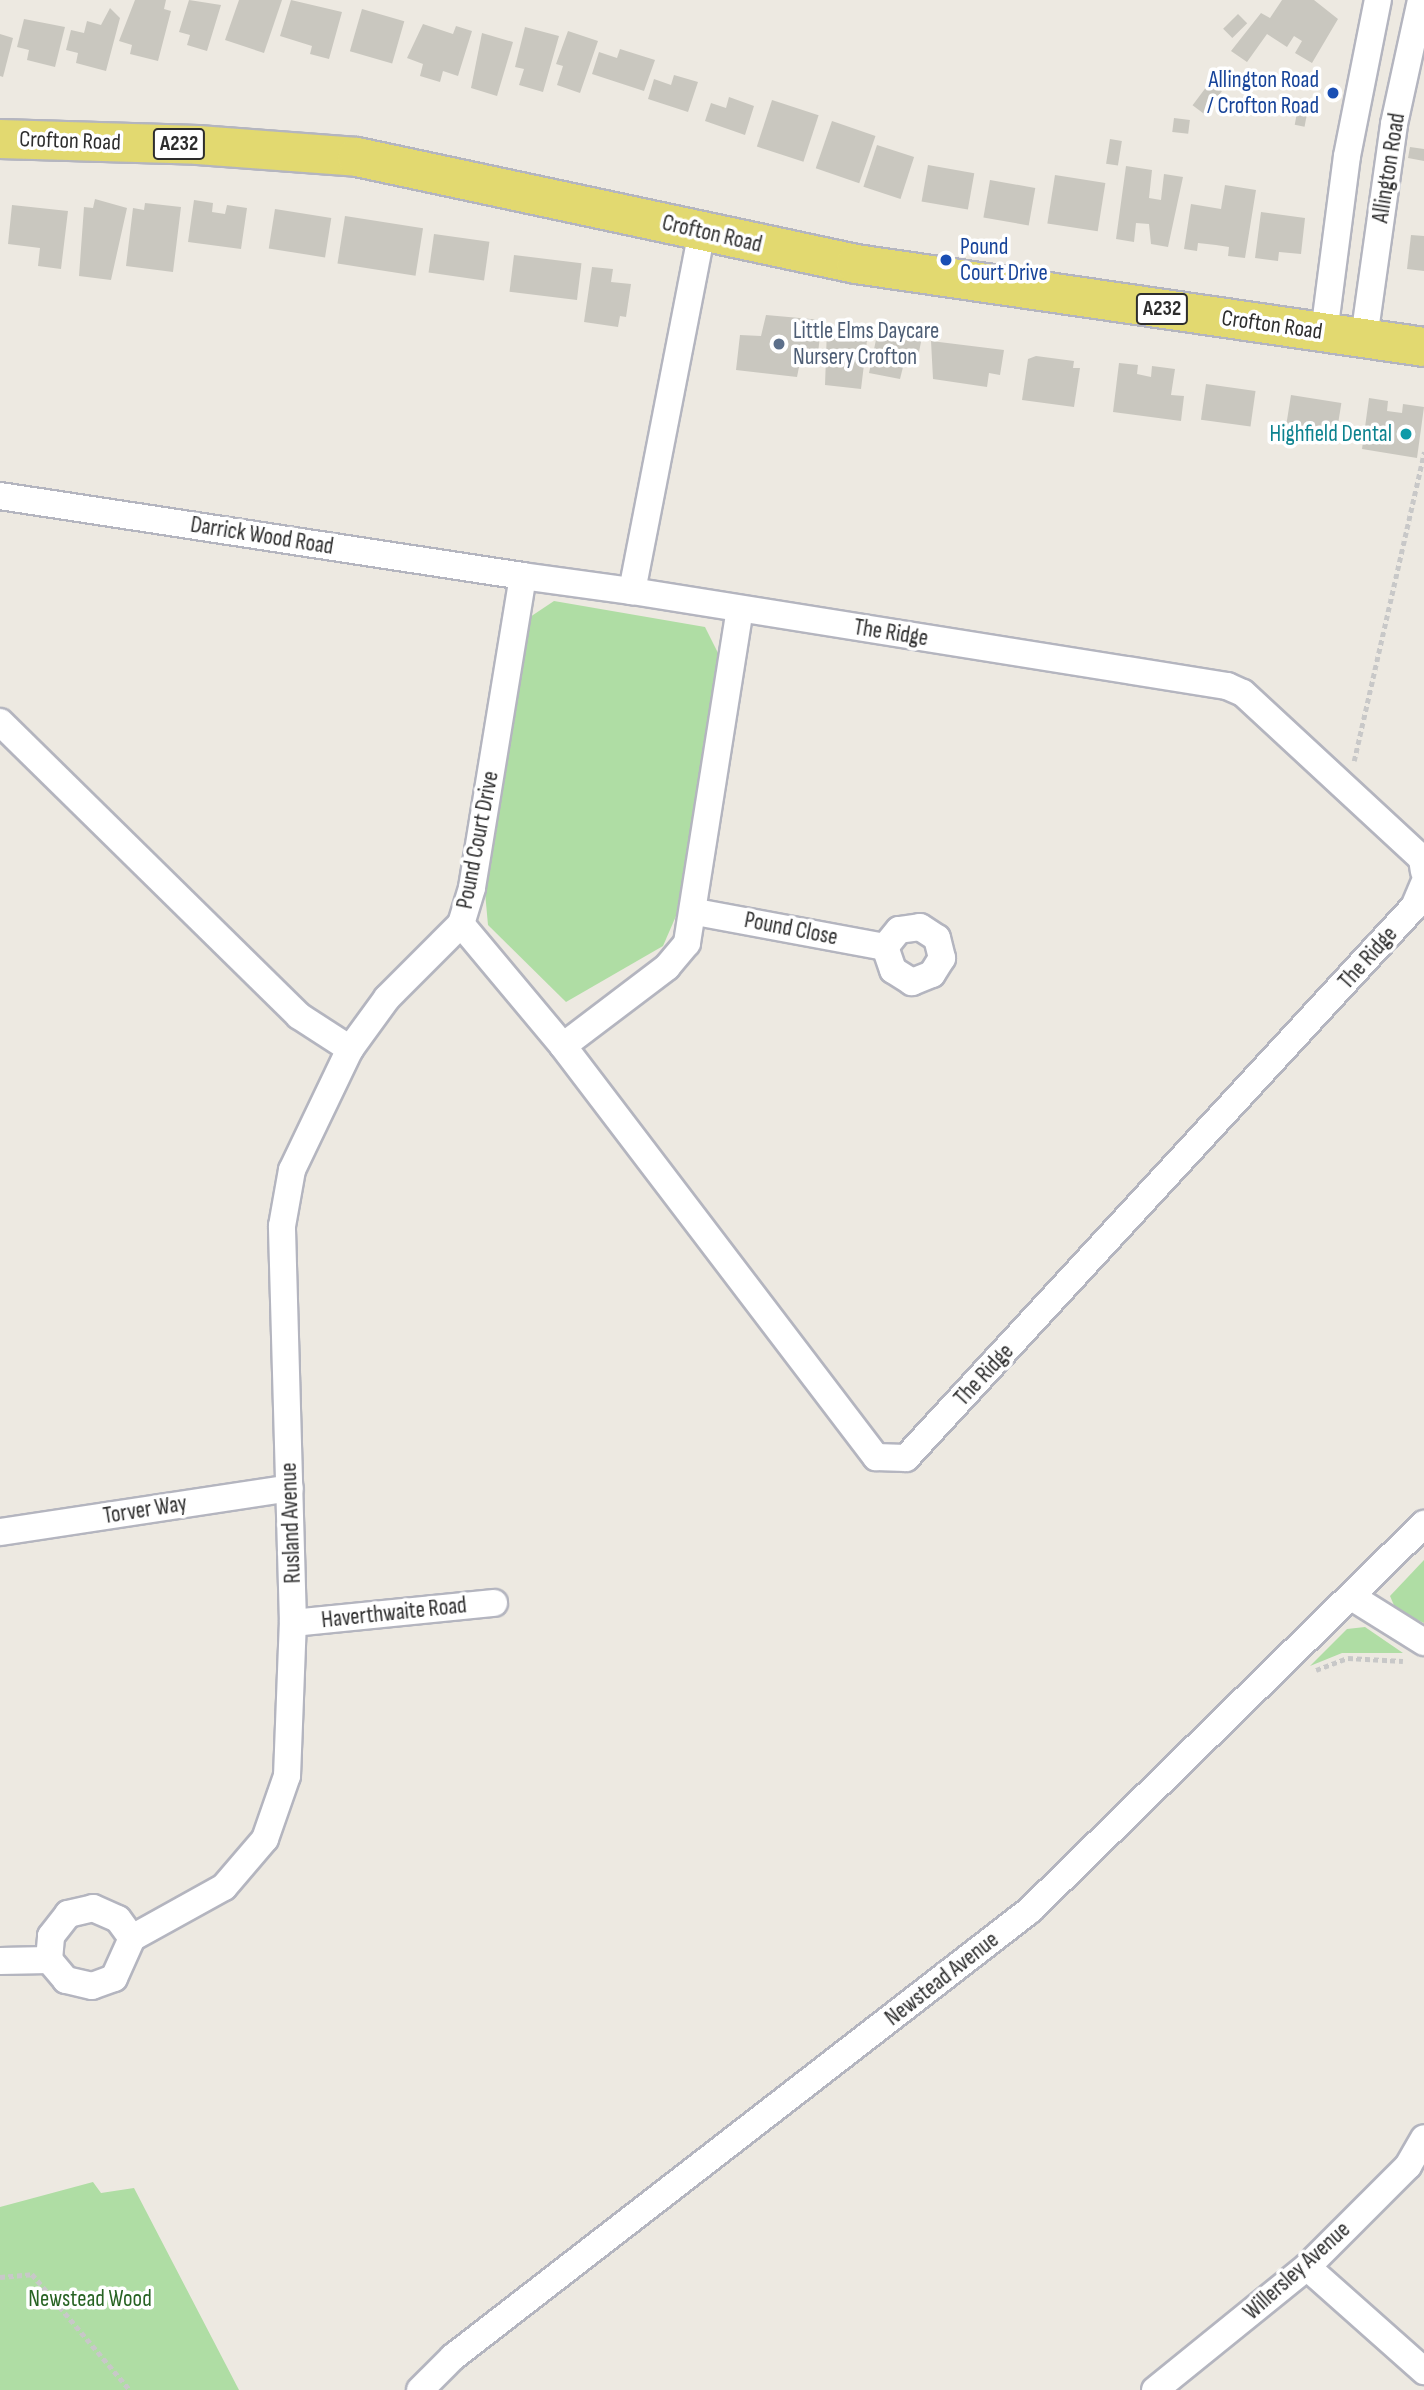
<!DOCTYPE html>
<style>
body{margin:0}
#map{position:relative;width:1424px;height:2390px;overflow:hidden;background:#ede9e1;font-family:"Sofia Sans Condensed",sans-serif}
div>[style]{position:absolute}
.green>*{inset:0;background:#afdda4}
.building>*{inset:0;background:#c9c7bf;transform-origin:0 0}
.path>*{height:4.5px;margin-top:-2.25px;transform-origin:0;background:repeating-linear-gradient(90deg,#c8c8c8 0 5px,transparent 0 8.5px)}
.roads{filter:drop-shadow(2px 0 #b4b5bf) drop-shadow(-2px 0 #b4b5bf) drop-shadow(0 2px #b4b5bf) drop-shadow(0 -2px #b4b5bf)}
.street>*{height:26px;margin:-13px;padding:0 13px;transform-origin:13px;border-radius:13px;background:#fff}
.primary>*{height:38px;margin:-19px;padding:0 19px;transform-origin:19px;border-radius:19px;background:#e2d970}
.dots>*{width:19px;height:19px;translate:-50% -50%;box-sizing:border-box;border:4px solid #fff;border-radius:50%}
span{translate:-50% -50%;white-space:nowrap;text-align:center;line-height:1.15;-webkit-text-stroke:7px #fff;paint-order:stroke}
.shield-label span{padding:2px 5px;background:#fff;border:2px solid;border-radius:5px;-webkit-text-stroke-width:0}
.shield-label{font-size:21px;color:#2d2d2d;font-weight:700}
.transit-label{font-size:23px;color:#164399}
.right{translate:-100% -50%;text-align:right}
.left{translate:0 -50%;text-align:left}
.street-label{font-size:23px;color:#2d2d2d}
.service-label{font-size:23px;color:#4e5e75}
.culture-label{font-size:23px;color:#0d838f}
.park-label{font-size:23px;color:#276323}
</style>
<div id="map">
<div class="green">
<div style="clip-path:polygon(554px 601px,705px 627px,719px 655px,676px 916px,663px 946px,566px 1002px,488px 925px,485px 892px,530px 617px)"></div>
<div style="clip-path:polygon(1424px 1560px,1424px 1623px,1396px 1610px,1390px 1596px)"></div>
<div style="clip-path:polygon(1365px 1627px,1403px 1653px,1342px 1653px,1310px 1666px,1347px 1629px)"></div>
<div style="clip-path:polygon(93px 2182px,101px 2193px,134px 2188px,239px 2390px,0 2390px,0 2207px)"></div>
</div>
<div class="building">
<div style="clip-path:polygon(135px 0,166px 0,164px 9px,171px 11px,158px 61px,130px 54px,132px 45px,119px 41px)"></div>
<div style="clip-path:polygon(189px 0,221px 5px,207px 51px,187px 45px,190px 35px,179px 32px)"></div>
<div style="clip-path:polygon(239px 0,282px 0,264px 53px,225px 40px)"></div>
<div style="clip-path:polygon(291px 0,342px 12px,329px 59px,310px 54px,312px 46px,280px 36px)"></div>
<div style="clip-path:polygon(1282px 0,1314px 0,1338px 19px,1312px 63px,1295px 53px,1302px 41px,1294px 36px,1287px 47px,1267px 34px,1247px 62px,1231px 51px,1261px 13px,1270px 18px)"></div>
<div style="clip-path:polygon(110px 8px,120px 18px,106px 71px,76px 63px,78px 53px,66px 50px,71px 30px,84px 33px,87px 21px,101px 25px)"></div>
<div style="left:362px;top:9px;width:44px;height:44px;rotate:16deg"></div>
<div style="left:1238px;top:14px;width:13px;height:21px;rotate:45deg"></div>
<div style="clip-path:polygon(24px 19px,65px 27px,55px 67px,27px 60px,29px 50px,17px 47px)"></div>
<div style="clip-path:polygon(423px 24px,453px 34px,456px 26px,472px 31px,458px 76px,443px 71px,440px 82px,420px 76px,423px 64px,407px 58px)"></div>
<div style="clip-path:polygon(525px 27px,559px 36px,543px 92px,519px 85px,524px 69px,515px 67px)"></div>
<div style="clip-path:polygon(568px 31px,598px 41px,580px 93px,557px 85px,563px 66px,556px 64px)"></div>
<div style="clip-path:polygon(482px 33px,513px 42px,497px 96px,471px 88px)"></div>
<div style="clip-path:polygon(0 34px,13px 38px,3px 77px,0 76px)"></div>
<div style="clip-path:polygon(620px 49px,655px 60px,644px 91px,592px 74px,599px 52px,617px 58px)"></div>
<div style="clip-path:polygon(674px 75px,698px 82px,688px 112px,648px 99px,654px 79px,671px 85px)"></div>
<div style="left:1210px;top:82px;width:15px;height:29px;rotate:37deg"></div>
<div style="clip-path:polygon(729px 97px,754px 106px,745px 135px,705px 121px,711px 103px,726px 108px)"></div>
<div style="left:772px;top:100px;width:49px;height:49px;rotate:18deg"></div>
<div style="left:1297px;top:113px;width:10px;height:12px;rotate:11deg"></div>
<div style="left:1174px;top:118px;width:16px;height:14px;rotate:7deg"></div>
<div style="left:832px;top:121px;width:46px;height:50px;rotate:19deg"></div>
<div style="left:1110px;top:139px;width:12px;height:25px;rotate:9deg"></div>
<div style="left:877px;top:145px;width:39px;height:44px;rotate:18deg"></div>
<div style="clip-path:polygon(1410px 147px,1424px 149px,1424px 161px,1408px 158px)"></div>
<div style="left:928px;top:165px;width:47px;height:37px;rotate:10deg"></div>
<div style="clip-path:polygon(1126px 166px,1152px 170px,1149px 198px,1161px 200px,1164px 174px,1183px 177px,1168px 247px,1151px 244px,1149px 224px,1136px 223px,1134px 242px,1116px 239px)"></div>
<div style="left:1055px;top:175px;width:51px;height:49px;rotate:9deg"></div>
<div style="left:990px;top:180px;width:46px;height:38px;rotate:10deg"></div>
<div style="clip-path:polygon(1225px 185px,1256px 190px,1245px 258px,1228px 256px,1229px 247px,1216px 245px,1198px 243px,1197px 251px,1184px 249px,1191px 204px,1221px 209px)"></div>
<div style="clip-path:polygon(95px 199px,127px 208px,111px 280px,79px 276px,84px 207px,93px 208px)"></div>
<div style="clip-path:polygon(194px 200px,213px 203px,212px 212px,225px 214px,227px 205px,247px 208px,241px 249px,188px 242px)"></div>
<div style="clip-path:polygon(145px 203px,181px 207px,173px 272px,126px 266px,133px 208px,144px 210px)"></div>
<div style="clip-path:polygon(12px 205px,68px 211px,61px 269px,38px 266px,40px 248px,8px 244px)"></div>
<div style="left:275px;top:209px;width:57px;height:40px;rotate:9deg"></div>
<div style="clip-path:polygon(1261px 212px,1305px 218px,1301px 254px,1279px 252px,1278px 261px,1255px 258px)"></div>
<div style="left:345px;top:216px;width:79px;height:48px;rotate:9deg"></div>
<div style="left:434px;top:234px;width:56px;height:39px;rotate:8deg"></div>
<div style="clip-path:polygon(1411px 235px,1424px 236px,1424px 271px,1407px 269px)"></div>
<div style="left:514px;top:255px;width:68px;height:37px;rotate:7deg"></div>
<div style="clip-path:polygon(592px 267px,613px 269px,611px 282px,631px 284px,626px 317px,620px 316px,618px 327px,584px 322px)"></div>
<div style="clip-path:polygon(766px 315px,822px 320px,818px 353px,802px 352px,797px 377px,736px 370px,740px 335px,761px 336px)"></div>
<div style="clip-path:polygon(836px 320px,857px 323px,856px 331px,868px 332px,861px 389px,825px 385px,827px 328px,835px 329px)"></div>
<div style="clip-path:polygon(888px 325px,923px 332px,918px 357px,906px 355px,900px 379px,869px 373px,877px 335px,886px 337px)"></div>
<div style="clip-path:polygon(931px 341px,1004px 350px,1000px 375px,989px 373px,987px 387px,933px 379px)"></div>
<div style="clip-path:polygon(1036px 356px,1074px 361px,1073px 368px,1080px 368px,1074px 407px,1022px 400px,1028px 359px)"></div>
<div style="clip-path:polygon(1119px 363px,1138px 365px,1137px 374px,1151px 377px,1152px 366px,1175px 369px,1171px 395px,1184px 396px,1181px 421px,1113px 412px)"></div>
<div style="left:1206px;top:384px;width:50px;height:36px;rotate:8deg"></div>
<div style="left:1291px;top:395px;width:51px;height:37px;rotate:9deg"></div>
<div style="clip-path:polygon(1369px 398px,1388px 401px,1387px 411px,1402px 413px,1403px 404px,1424px 407px,1417px 458px,1362px 449px)"></div>
</div>
<div class="path">
<div style="left:1354px;top:761px;width:317px;rotate:-77.2deg"></div>
<div style="left:1316px;top:1670px;width:34px;rotate:-21deg"></div>
<div style="left:1348px;top:1658px;width:55px;rotate:3.1deg"></div>
<div style="left:0;top:2277px;width:32px;rotate:-5deg"></div>
<div style="left:32px;top:2274px;width:152px;rotate:49.8deg"></div>
</div>
<div class="roads">
<div class="street">
<div style="left:702px;top:231px;width:367px;rotate:101deg"></div>
<div style="left:632px;top:591px;width:110px;rotate:-172.2deg"></div>
<div style="left:523px;top:576px;width:316px;rotate:99.3deg"></div>
<div style="left:472px;top:888px;width:38px;rotate:107deg"></div>
<div style="left:461px;top:924px;width:159px;rotate:50.1deg"></div>
<div style="left:563px;top:1046px;width:131px;rotate:-37.2deg"></div>
<div style="left:667px;top:967px;width:31px;rotate:-50deg"></div>
<div style="left:687px;top:943px;width:338px;rotate:-81deg"></div>
<div style="left:1324px;top:333px;width:178px;rotate:-82.6deg"></div>
<div style="left:1347px;top:156px;width:159px;rotate:-78.8deg"></div>
<div style="left:1364px;top:338px;width:216px;rotate:-82deg"></div>
<div style="left:1394px;top:124px;width:127px;rotate:-77.7deg"></div>
<div style="left:0;top:496px;width:529px;rotate:8.7deg"></div>
<div style="left:632px;top:591px;width:603px;rotate:9.07deg"></div>
<div style="left:1227px;top:686px;width:17px;rotate:24deg"></div>
<div style="left:1243px;top:693px;width:244px;rotate:42.8deg"></div>
<div style="left:1422px;top:859px;width:12px;rotate:81deg"></div>
<div style="left:0;top:722px;width:419px;rotate:44.5deg"></div>
<div style="left:299px;top:1016px;width:61px;rotate:32.9deg"></div>
<div style="left:696px;top:912px;width:192px;rotate:10.5deg"></div>
<div style="left:885px;top:947px;width:22px;rotate:-51deg"></div>
<div style="left:899px;top:930px;width:21px;rotate:-8deg"></div>
<div style="left:920px;top:927px;width:20px;rotate:33deg"></div>
<div style="left:937px;top:938px;width:21px;rotate:76deg"></div>
<div style="left:942px;top:958px;width:19px;rotate:122deg"></div>
<div style="left:932px;top:974px;width:22px;rotate:158deg"></div>
<div style="left:912px;top:982px;width:22px;rotate:-148deg"></div>
<div style="left:893px;top:970px;width:24px;rotate:-109deg"></div>
<div style="left:563px;top:1046px;width:517px;rotate:52.71deg"></div>
<div style="left:876px;top:1457px;width:30px;rotate:2deg"></div>
<div style="left:906px;top:1458px;width:749px;rotate:-47.33deg"></div>
<div style="left:1414px;top:907px;width:25px;rotate:-67deg"></div>
<div style="left:0;top:1532px;width:293px;rotate:-8.6deg"></div>
<div style="left:1352px;top:1597px;width:85px;rotate:32deg"></div>
<div style="left:293px;top:1623px;width:202px;rotate:-5.7deg"></div>
<div style="left:93px;top:1908px;width:27px;rotate:24deg"></div>
<div style="left:118px;top:1919px;width:24px;rotate:54deg"></div>
<div style="left:132px;top:1938px;width:44px;rotate:114.2deg"></div>
<div style="left:114px;top:1978px;width:23px;rotate:160deg"></div>
<div style="left:92px;top:1986px;width:27px;rotate:-167deg"></div>
<div style="left:66px;top:1980px;width:26px;rotate:-130deg"></div>
<div style="left:49px;top:1960px;width:24px;rotate:-85deg"></div>
<div style="left:51px;top:1936px;width:28px;rotate:-52deg"></div>
<div style="left:68px;top:1914px;width:26px;rotate:-13deg"></div>
<div style="left:132px;top:1938px;width:105px;rotate:-29deg"></div>
<div style="left:224px;top:1887px;width:63px;rotate:-49.5deg"></div>
<div style="left:265px;top:1839px;width:67px;rotate:-70.8deg"></div>
<div style="left:287px;top:1776px;width:153px;rotate:-87.8deg"></div>
<div style="left:293px;top:1623px;width:397px;rotate:-91.6deg"></div>
<div style="left:282px;top:1226px;width:57px;rotate:-79.9deg"></div>
<div style="left:292px;top:1170px;width:134px;rotate:-64.4deg"></div>
<div style="left:350px;top:1049px;width:63px;rotate:-54deg"></div>
<div style="left:387px;top:998px;width:105px;rotate:-45deg"></div>
<div style="left:0;top:1961px;width:49px;rotate:-1.2deg"></div>
<div style="left:1307px;top:2267px;width:157px;rotate:41.6deg"></div>
<div style="left:420px;top:2390px;width:47px;rotate:-45deg"></div>
<div style="left:453px;top:2357px;width:730px;rotate:-37.76deg"></div>
<div style="left:1030px;top:1910px;width:552px;rotate:-44.41deg"></div>
<div style="left:1155px;top:2390px;width:196px;rotate:-39deg"></div>
<div style="left:1307px;top:2267px;width:143px;rotate:-45deg"></div>
<div style="left:1408px;top:2166px;width:32px;rotate:-60deg"></div>
</div>
<div class="primary">
<div style="left:0;top:139px;width:198px;rotate:1.7deg"></div>
<div style="left:198px;top:145px;width:159px;rotate:4.3deg"></div>
<div style="left:357px;top:157px;width:510px;rotate:12.1deg"></div>
<div style="left:856px;top:264px;width:574px;rotate:8.31deg"></div>
</div>
</div>
<div class="dots">
<div style="left:1333px;top:93px;background:#1a4fb4"></div>
<div style="left:946px;top:260px;background:#1a4fb4"></div>
<div style="left:779px;top:344px;background:#5c6f8a"></div>
<div style="left:1406px;top:434px;background:#0f9aa8"></div>
</div>
<div class="shield-label">
<span style="left:179px;top:144px">A232</span>
<span style="left:1162px;top:309px">A232</span>
</div>
<div class="transit-label">
<span class="right" style="left:1319px;top:93px">Allington Road<br>/ Crofton Road</span>
<span class="left" style="left:960px;top:260px">Pound<br>Court Drive</span>
</div>
<div class="street-label">
<span style="left:70px;top:141px;rotate:2deg">Crofton Road</span>
<span style="left:1389px;top:168px;rotate:-81deg">Allington Road</span>
<span style="left:712px;top:234px;rotate:13deg">Crofton Road</span>
<span style="left:1272px;top:325px;rotate:8deg">Crofton Road</span>
<span style="left:262px;top:536px;rotate:9deg">Darrick Wood Road</span>
<span style="left:891px;top:633px;rotate:9deg">The Ridge</span>
<span style="left:478px;top:840px;rotate:-79deg">Pound Court Drive</span>
<span style="left:791px;top:929px;rotate:11deg">Pound Close</span>
<span style="left:1368px;top:958px;rotate:-48deg">The Ridge</span>
<span style="left:984px;top:1375px;rotate:-47deg">The Ridge</span>
<span style="left:145px;top:1510px;rotate:-9deg">Torver Way</span>
<span style="left:291px;top:1523px;rotate:-92deg">Rusland Avenue</span>
<span style="left:394px;top:1613px;rotate:-6deg">Haverthwaite Road</span>
<span style="left:942px;top:1979px;rotate:-38deg">Newstead Avenue</span>
<span style="left:1297px;top:2271px;rotate:-42deg">Willersley Avenue</span>
</div>
<div class="service-label">
<span class="left" style="left:793px;top:344px">Little Elms Daycare<br>Nursery Crofton</span>
</div>
<div class="culture-label">
<span class="right" style="left:1392px;top:434px">Highfield Dental</span>
</div>
<div class="park-label">
<span style="left:90px;top:2299px">Newstead Wood</span>
</div>
</div>
